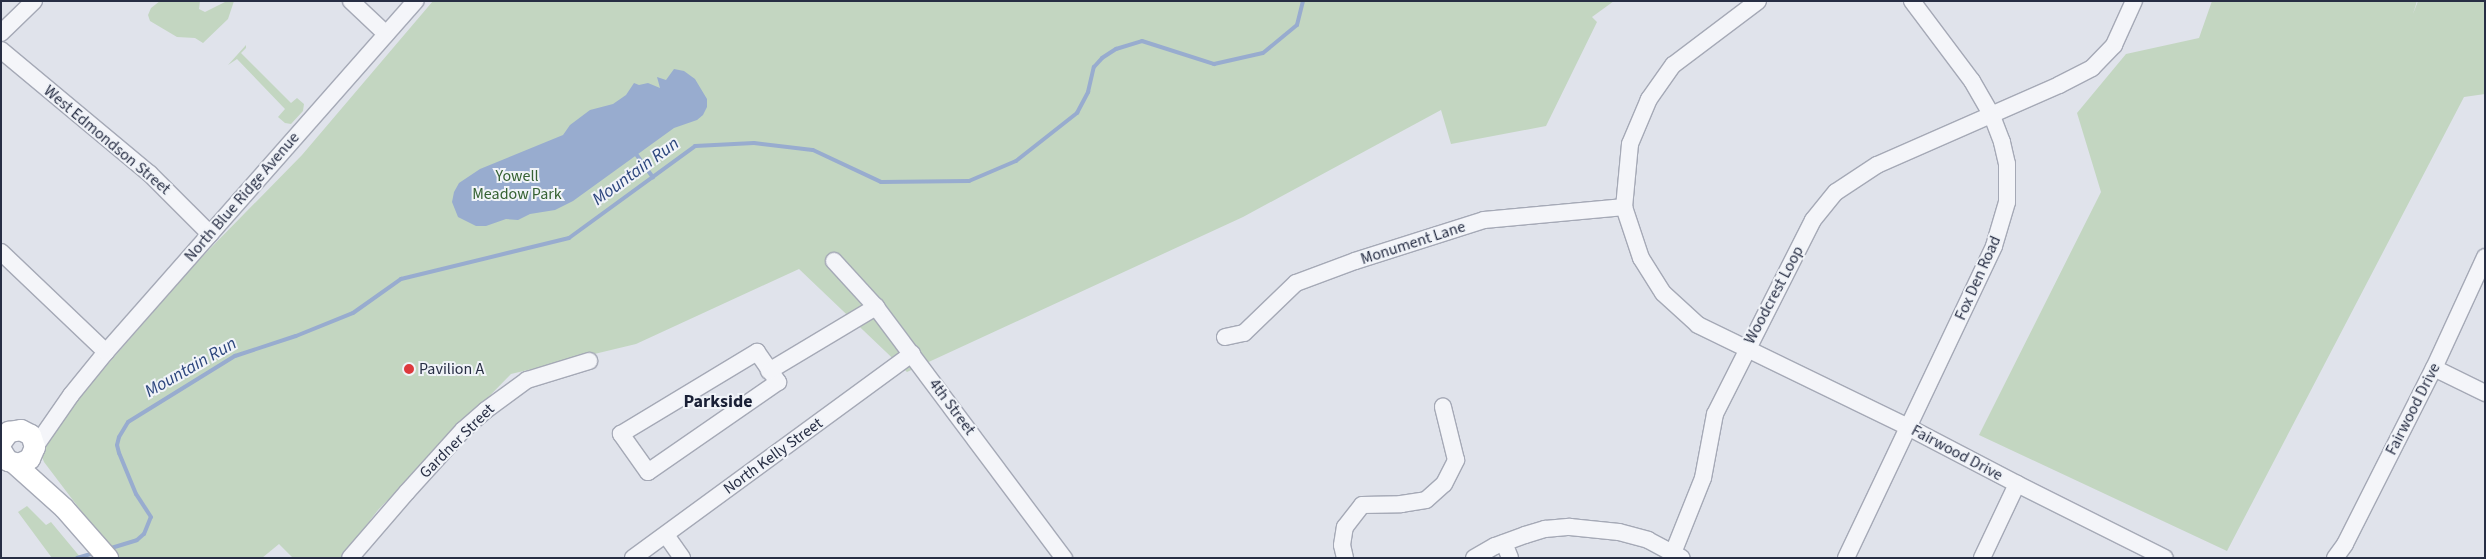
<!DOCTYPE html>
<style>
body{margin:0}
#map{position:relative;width:2486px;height:559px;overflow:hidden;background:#e0e3eb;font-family:"Source Sans 3",sans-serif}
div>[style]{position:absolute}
.green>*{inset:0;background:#c3d6c1}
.water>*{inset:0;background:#98accf}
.stream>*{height:4px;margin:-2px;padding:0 2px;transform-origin:2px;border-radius:2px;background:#98accf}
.roads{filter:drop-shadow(1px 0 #a5a9b6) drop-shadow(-1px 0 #a5a9b6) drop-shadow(0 1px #a5a9b6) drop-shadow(0 -1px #a5a9b6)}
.minor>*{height:16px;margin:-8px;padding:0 8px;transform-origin:8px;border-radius:8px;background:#f4f5f9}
.major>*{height:20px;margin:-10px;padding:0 10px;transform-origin:10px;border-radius:10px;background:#fff}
.dots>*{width:14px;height:14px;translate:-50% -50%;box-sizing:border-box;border:2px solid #f0f3f8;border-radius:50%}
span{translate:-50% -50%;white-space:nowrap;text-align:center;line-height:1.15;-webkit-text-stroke:4px #f0f3f8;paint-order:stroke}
.street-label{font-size:16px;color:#272e44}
.park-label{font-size:16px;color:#366233}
.poi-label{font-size:16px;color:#272e44}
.left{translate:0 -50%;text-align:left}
.water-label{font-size:18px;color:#2c467d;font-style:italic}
.neighbourhood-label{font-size:18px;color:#191f35;font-weight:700}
.frame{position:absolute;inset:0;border:2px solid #272e44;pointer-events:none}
</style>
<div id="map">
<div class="green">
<div style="clip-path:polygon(160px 1px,200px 1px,199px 9px,205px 12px,227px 1px,234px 1px,228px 19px,203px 43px,195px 38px,177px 37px,150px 21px,148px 15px,151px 8px)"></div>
<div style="clip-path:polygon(433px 1px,1614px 1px,1592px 17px,1597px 22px,1546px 126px,1451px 144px,1441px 110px,1243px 217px,907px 372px,799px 269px,636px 344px,511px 374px,378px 510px,341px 558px,293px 558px,279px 544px,262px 558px,120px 558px,88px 520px,44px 462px,40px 452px,41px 441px,195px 264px,302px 155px)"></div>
<div style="clip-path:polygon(2212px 1px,2417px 1px,2413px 14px,2418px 1px,2485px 1px,2485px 94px,2464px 97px,2227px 551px,1979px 435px,2101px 192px,2077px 113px,2126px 54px,2199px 38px)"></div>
<div style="clip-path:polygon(246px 45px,246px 48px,241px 53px,291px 103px,297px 98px,304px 104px,303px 111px,291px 124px,285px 123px,278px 117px,285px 109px,237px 59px,228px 65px)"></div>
<div style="clip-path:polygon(27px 506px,46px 525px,51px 522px,81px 558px,52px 558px,18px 512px)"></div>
</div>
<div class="water">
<div style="clip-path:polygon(674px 69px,684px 71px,695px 79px,707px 99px,707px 107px,703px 115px,697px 120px,674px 128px,573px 201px,555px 210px,530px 214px,518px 220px,506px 219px,486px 226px,476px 226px,458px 217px,452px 202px,454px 192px,459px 183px,480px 169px,563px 135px,570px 125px,590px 110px,613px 104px,626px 95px,634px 83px,639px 85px,648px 83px,660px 88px,657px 77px,666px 80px)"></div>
</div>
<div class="stream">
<div style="left:636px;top:154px;width:29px;rotate:54deg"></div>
<div style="left:108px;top:549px;width:30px;rotate:-17deg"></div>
<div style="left:137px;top:540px;width:9px;rotate:-41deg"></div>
<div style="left:144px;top:534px;width:18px;rotate:-68deg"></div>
<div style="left:151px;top:517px;width:27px;rotate:-123deg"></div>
<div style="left:136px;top:494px;width:44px;rotate:-112.5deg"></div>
<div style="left:119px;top:453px;width:8px;rotate:-104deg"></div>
<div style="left:117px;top:445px;width:8px;rotate:-76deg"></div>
<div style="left:119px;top:437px;width:17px;rotate:-59deg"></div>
<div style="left:128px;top:422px;width:126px;rotate:-31.7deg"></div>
<div style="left:235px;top:356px;width:64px;rotate:-18.2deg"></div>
<div style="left:296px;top:336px;width:61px;rotate:-22deg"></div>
<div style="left:353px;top:313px;width:59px;rotate:-35.3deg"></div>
<div style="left:401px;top:279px;width:173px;rotate:-13.7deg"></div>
<div style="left:569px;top:238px;width:156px;rotate:-36.1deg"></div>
<div style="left:695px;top:146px;width:59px;rotate:-2.9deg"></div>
<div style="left:754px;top:143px;width:59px;rotate:6.8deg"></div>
<div style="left:813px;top:150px;width:75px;rotate:25.2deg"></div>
<div style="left:881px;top:182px;width:88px;rotate:-0.7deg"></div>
<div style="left:969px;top:181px;width:51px;rotate:-23.1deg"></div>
<div style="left:1016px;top:161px;width:78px;rotate:-38.2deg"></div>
<div style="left:1077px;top:113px;width:24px;rotate:-62deg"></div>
<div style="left:1088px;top:92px;width:26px;rotate:-77deg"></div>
<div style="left:1094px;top:67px;width:12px;rotate:-48deg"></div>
<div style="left:1102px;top:58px;width:17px;rotate:-33deg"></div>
<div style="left:1116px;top:49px;width:27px;rotate:-17deg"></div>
<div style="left:1142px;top:41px;width:76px;rotate:17.7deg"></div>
<div style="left:1214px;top:64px;width:50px;rotate:-12.7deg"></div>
<div style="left:1263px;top:53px;width:44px;rotate:-39.5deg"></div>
<div style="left:1297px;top:25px;width:25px;rotate:-76deg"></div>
<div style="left:77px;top:558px;width:18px;rotate:-16deg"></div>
</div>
<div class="roads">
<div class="minor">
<div style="left:351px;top:1px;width:48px;rotate:43.3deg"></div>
<div style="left:1758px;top:1px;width:106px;rotate:143deg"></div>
<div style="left:1673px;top:65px;width:42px;rotate:125.2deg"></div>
<div style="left:1649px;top:99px;width:49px;rotate:112.9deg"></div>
<div style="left:1630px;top:144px;width:63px;rotate:95.4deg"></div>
<div style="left:1624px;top:207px;width:54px;rotate:71.6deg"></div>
<div style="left:1641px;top:258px;width:41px;rotate:57.8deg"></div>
<div style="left:1663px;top:293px;width:47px;rotate:42.4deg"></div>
<div style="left:1698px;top:325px;width:233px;rotate:25.9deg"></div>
<div style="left:1908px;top:427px;width:123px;rotate:27.6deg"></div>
<div style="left:2017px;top:484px;width:165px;rotate:26.6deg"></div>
<div style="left:1px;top:33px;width:46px;rotate:-44.1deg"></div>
<div style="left:1px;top:50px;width:194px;rotate:39.8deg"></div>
<div style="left:150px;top:174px;width:85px;rotate:45deg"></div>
<div style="left:1px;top:252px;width:145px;rotate:43.6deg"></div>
<div style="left:834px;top:261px;width:62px;rotate:47.6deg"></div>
<div style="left:876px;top:307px;width:314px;rotate:53.2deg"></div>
<div style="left:1225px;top:337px;width:19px;rotate:-12deg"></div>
<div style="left:1244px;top:333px;width:72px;rotate:-43.9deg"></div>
<div style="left:1296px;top:283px;width:63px;rotate:-20.4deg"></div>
<div style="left:1355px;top:261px;width:135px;rotate:-17.6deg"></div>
<div style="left:1484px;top:220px;width:141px;rotate:-5.3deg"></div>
<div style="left:757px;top:352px;width:37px;rotate:55deg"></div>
<div style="left:778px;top:382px;width:158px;rotate:145.3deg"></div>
<div style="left:648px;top:472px;width:47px;rotate:-125.4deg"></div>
<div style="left:621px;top:434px;width:159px;rotate:-31.1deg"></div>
<div style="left:2434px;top:368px;width:57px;rotate:26.1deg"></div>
<div style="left:769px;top:371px;width:125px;rotate:-30.9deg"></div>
<div style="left:35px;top:447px;width:63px;rotate:-55.3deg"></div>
<div style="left:71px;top:395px;width:55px;rotate:-50.9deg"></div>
<div style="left:106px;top:352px;width:468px;rotate:-48.6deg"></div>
<div style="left:666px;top:535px;width:28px;rotate:55deg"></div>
<div style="left:1504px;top:543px;width:16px;rotate:68deg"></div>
<div style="left:350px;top:558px;width:87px;rotate:-49.2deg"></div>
<div style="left:407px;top:492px;width:84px;rotate:-47.9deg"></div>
<div style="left:463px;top:430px;width:30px;rotate:-41deg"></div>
<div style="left:486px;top:410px;width:51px;rotate:-36.2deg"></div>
<div style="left:527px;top:380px;width:65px;rotate:-17deg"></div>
<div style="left:633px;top:558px;width:346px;rotate:-36.2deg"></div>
<div style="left:1345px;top:558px;width:13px;rotate:-103deg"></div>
<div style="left:1342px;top:545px;width:18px;rotate:-81deg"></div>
<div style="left:1345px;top:527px;width:28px;rotate:-52deg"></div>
<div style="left:1362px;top:505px;width:39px;rotate:-1deg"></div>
<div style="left:1401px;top:504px;width:25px;rotate:-9deg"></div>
<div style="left:1426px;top:500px;width:24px;rotate:-42deg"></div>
<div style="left:1444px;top:484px;width:27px;rotate:-63deg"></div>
<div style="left:1456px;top:460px;width:55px;rotate:-103.8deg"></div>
<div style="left:1474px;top:558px;width:24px;rotate:-30deg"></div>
<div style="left:1495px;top:546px;width:32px;rotate:-20deg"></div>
<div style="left:1525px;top:535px;width:21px;rotate:-17deg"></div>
<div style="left:1545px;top:529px;width:25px;rotate:-5deg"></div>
<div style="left:1570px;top:527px;width:49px;rotate:5.8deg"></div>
<div style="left:1619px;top:532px;width:30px;rotate:15deg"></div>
<div style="left:1648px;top:540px;width:38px;rotate:28deg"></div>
<div style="left:1671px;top:558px;width:86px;rotate:-68.2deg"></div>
<div style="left:1703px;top:478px;width:65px;rotate:-79.4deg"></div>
<div style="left:1715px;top:414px;width:217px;rotate:-63.2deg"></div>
<div style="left:1813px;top:220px;width:36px;rotate:-51deg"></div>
<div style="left:1836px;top:192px;width:49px;rotate:-33.4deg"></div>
<div style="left:1877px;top:165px;width:199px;rotate:-23.7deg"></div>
<div style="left:2059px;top:85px;width:37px;rotate:-27deg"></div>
<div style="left:2092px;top:68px;width:32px;rotate:-46deg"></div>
<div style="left:2114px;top:45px;width:48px;rotate:-65.6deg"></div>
<div style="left:1846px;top:558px;width:345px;rotate:-64.6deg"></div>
<div style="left:1994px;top:246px;width:46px;rotate:-73.5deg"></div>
<div style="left:2007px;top:202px;width:38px;rotate:-90deg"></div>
<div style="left:2007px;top:164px;width:23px;rotate:-103deg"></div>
<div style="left:2002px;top:142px;width:30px;rotate:-111deg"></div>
<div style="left:1991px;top:114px;width:38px;rotate:-120deg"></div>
<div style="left:1972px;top:81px;width:100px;rotate:-126.9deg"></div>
<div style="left:1982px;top:558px;width:82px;rotate:-64.7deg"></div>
<div style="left:2335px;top:558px;width:17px;rotate:-54deg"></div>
<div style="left:2345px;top:544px;width:197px;rotate:-63.2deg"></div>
<div style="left:2434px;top:368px;width:122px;rotate:-65.3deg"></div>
</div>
<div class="major">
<div style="left:1px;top:443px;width:14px;rotate:-54deg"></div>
<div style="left:9px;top:432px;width:12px;rotate:-9deg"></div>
<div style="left:21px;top:430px;width:11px;rotate:27deg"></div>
<div style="left:31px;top:435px;width:13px;rotate:72deg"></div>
<div style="left:35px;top:447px;width:13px;rotate:113deg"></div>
<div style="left:30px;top:459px;width:12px;rotate:156deg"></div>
<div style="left:19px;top:464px;width:11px;rotate:-165deg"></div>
<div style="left:8px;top:461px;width:13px;rotate:-122deg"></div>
<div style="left:15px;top:464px;width:66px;rotate:41.9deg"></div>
<div style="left:64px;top:508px;width:67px;rotate:48.7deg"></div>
</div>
</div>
<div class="dots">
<div style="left:409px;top:369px;background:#dd393d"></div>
</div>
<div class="street-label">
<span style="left:107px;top:140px;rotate:40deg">West Edmondson Street</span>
<span style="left:242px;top:197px;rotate:-49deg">North Blue Ridge Avenue</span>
<span style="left:1413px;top:243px;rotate:-18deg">Monument Lane</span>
<span style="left:1978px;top:278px;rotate:-66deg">Fox Den Road</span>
<span style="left:1774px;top:295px;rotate:-62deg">Woodcrest Loop</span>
<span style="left:952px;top:407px;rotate:53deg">4th Street</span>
<span style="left:2413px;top:409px;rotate:-63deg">Fairwood Drive</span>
<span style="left:457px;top:441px;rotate:-45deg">Gardner Street</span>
<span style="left:1957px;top:453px;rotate:28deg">Fairwood Drive</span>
<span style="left:773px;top:456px;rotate:-36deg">North Kelly Street</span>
</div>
<div class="park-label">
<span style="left:517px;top:185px">Yowell<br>Meadow Park</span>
</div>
<div class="poi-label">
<span class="left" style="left:419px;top:369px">Pavilion A</span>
</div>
<div class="water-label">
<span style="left:636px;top:172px;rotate:-36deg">Mountain Run</span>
<span style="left:191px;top:368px;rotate:-30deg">Mountain Run</span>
</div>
<div class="neighbourhood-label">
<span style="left:718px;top:402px">Parkside</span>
</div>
<div class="frame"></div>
</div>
